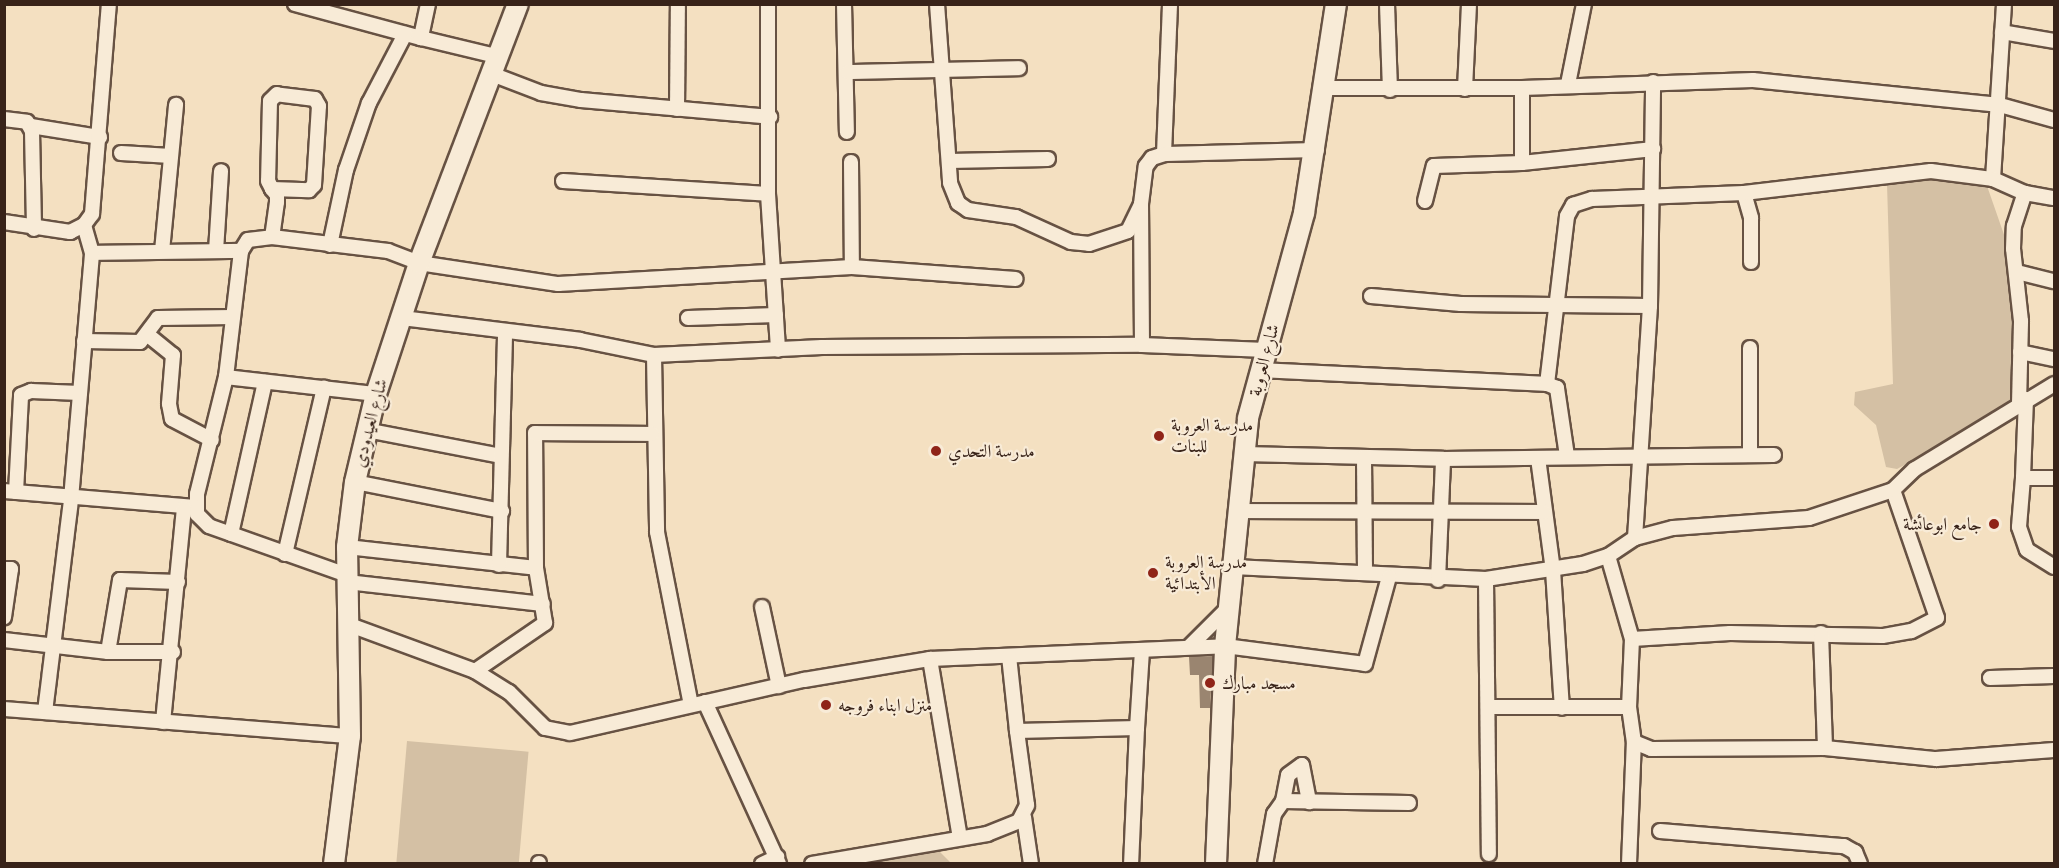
<!DOCTYPE html>
<meta charset="utf-8">
<style>
body{margin:0}
#map{position:relative;width:2059px;height:868px;overflow:hidden;background:#f4e0c1;font-family:"IM FELL Great Primer",Amiri,serif}
div>[style]{position:absolute}
.green>*{inset:0;background:#d4c0a4;transform-origin:0 0}
.building>*{inset:0;background:#9a8570}
.roads{filter:drop-shadow(2px 0 #675243) drop-shadow(-2px 0 #675243) drop-shadow(0 2px #675243) drop-shadow(0 -2px #675243)}
.street>*{height:14px;margin:-7px;padding:0 7px;transform-origin:7px;border-radius:7px;background:#f8ebd7}
.secondary>*{height:20px;margin:-10px;padding:0 10px;transform-origin:10px;border-radius:10px;background:#f8ebd7}
.dots>*{width:16px;height:16px;translate:-50% -50%;box-sizing:border-box;border:3px solid #f8ebd7;border-radius:50%}
span{translate:-50% -50%;white-space:nowrap;text-align:center;line-height:1.15;-webkit-text-stroke:4.5px #f8ebd7;paint-order:stroke}
.street-label{font-size:18px;color:#382319}
.poi-label{font-size:18px;color:#382319}
.left{translate:0 -50%;text-align:left}
.right{translate:-100% -50%;text-align:right}
.frame{position:absolute;inset:0;border:6px solid #382319;pointer-events:none}
</style>
<div id="map">
<div class="green">
<div style="clip-path:polygon(1938px 178px,1986px 183px,2017px 272px,2019px 404px,1897px 469px,1886px 467px,1876px 425px,1854px 405px,1855px 392px,1893px 384px,1887px 184px)"></div>
<div style="left:407px;top:741px;width:122px;height:122px;rotate:5deg"></div>
<div style="clip-path:polygon(938px 850px,951px 863px,851px 864px,865px 860px)"></div>
</div>
<div class="building">
<div style="clip-path:polygon(1213px 656px,1210px 708px,1200px 708px,1199px 675px,1190px 675px,1189px 657px)"></div>
</div>
<div class="roads">
<div class="street">
<div style="left:295px;top:4px;width:131px;rotate:15.1deg"></div>
<div style="left:428px;top:4px;width:35px;rotate:102deg"></div>
<div style="left:421px;top:38px;width:77px;rotate:13.5deg"></div>
<div style="left:768px;top:4px;width:190px;rotate:90deg"></div>
<div style="left:768px;top:194px;width:156px;rotate:86.3deg"></div>
<div style="left:844px;top:4px;width:128px;rotate:88.7deg"></div>
<div style="left:937px;top:4px;width:179px;rotate:85.8deg"></div>
<div style="left:950px;top:183px;width:22px;rotate:68deg"></div>
<div style="left:958px;top:203px;width:12px;rotate:35deg"></div>
<div style="left:968px;top:210px;width:49px;rotate:8.3deg"></div>
<div style="left:1016px;top:217px;width:60px;rotate:24.4deg"></div>
<div style="left:1071px;top:242px;width:18px;rotate:6deg"></div>
<div style="left:1089px;top:244px;width:41px;rotate:-18.4deg"></div>
<div style="left:1128px;top:231px;width:30px;rotate:-64deg"></div>
<div style="left:1387px;top:4px;width:86px;rotate:88deg"></div>
<div style="left:2002px;top:32px;width:53px;rotate:9.8deg"></div>
<div style="left:848px;top:72px;width:171px;rotate:-1.3deg"></div>
<div style="left:489px;top:73px;width:56px;rotate:21deg"></div>
<div style="left:541px;top:93px;width:41px;rotate:9.9deg"></div>
<div style="left:581px;top:100px;width:190px;rotate:5.1deg"></div>
<div style="left:1568px;top:84px;width:82px;rotate:-78.7deg"></div>
<div style="left:1327px;top:88px;width:195px"></div>
<div style="left:1522px;top:88px;width:231px;rotate:-2deg"></div>
<div style="left:1753px;top:80px;width:248px;rotate:5.8deg"></div>
<div style="left:2000px;top:105px;width:56px;rotate:15.5deg"></div>
<div style="left:1522px;top:88px;width:75px;rotate:90deg"></div>
<div style="left:1522px;top:163px;width:132px;rotate:-6.1deg"></div>
<div style="left:1465px;top:89px;width:85px;rotate:-87.3deg"></div>
<div style="left:677px;top:109px;width:105px;rotate:-89.5deg"></div>
<div style="left:4px;top:119px;width:23px;rotate:7deg"></div>
<div style="left:27px;top:122px;width:10px;rotate:61deg"></div>
<div style="left:32px;top:131px;width:98px;rotate:88.8deg"></div>
<div style="left:31px;top:126px;width:70px;rotate:9.1deg"></div>
<div style="left:121px;top:153px;width:50px;rotate:3.4deg"></div>
<div style="left:1164px;top:154px;width:150px;rotate:-87.7deg"></div>
<div style="left:949px;top:161px;width:99px;rotate:-1.2deg"></div>
<div style="left:851px;top:162px;width:105px;rotate:89.5deg"></div>
<div style="left:1993px;top:179px;width:175px;rotate:-86.4deg"></div>
<div style="left:563px;top:181px;width:205px;rotate:3.6deg"></div>
<div style="left:272px;top:189px;width:37px;rotate:2deg"></div>
<div style="left:309px;top:190px;width:7px;rotate:-45deg"></div>
<div style="left:314px;top:185px;width:79px;rotate:-86.4deg"></div>
<div style="left:319px;top:106px;width:8px;rotate:-120deg"></div>
<div style="left:315px;top:99px;width:38px;rotate:-173deg"></div>
<div style="left:277px;top:94px;width:10px;rotate:135deg"></div>
<div style="left:270px;top:101px;width:80px;rotate:91.4deg"></div>
<div style="left:268px;top:181px;width:9px;rotate:63deg"></div>
<div style="left:272px;top:189px;width:8px;rotate:50deg"></div>
<div style="left:277px;top:195px;width:7px;rotate:90deg"></div>
<div style="left:277px;top:202px;width:35px;rotate:98deg"></div>
<div style="left:1744px;top:193px;width:26px;rotate:74deg"></div>
<div style="left:1751px;top:218px;width:44px;rotate:90deg"></div>
<div style="left:1425px;top:201px;width:36px;rotate:-76deg"></div>
<div style="left:1434px;top:166px;width:88px;rotate:-2deg"></div>
<div style="left:4px;top:222px;width:67px;rotate:8.6deg"></div>
<div style="left:70px;top:232px;width:16px;rotate:-27deg"></div>
<div style="left:84px;top:225px;width:14px;rotate:-54deg"></div>
<div style="left:92px;top:214px;width:211px;rotate:-85.4deg"></div>
<div style="left:330px;top:245px;width:77px;rotate:-78deg"></div>
<div style="left:346px;top:170px;width:71px;rotate:-71.1deg"></div>
<div style="left:369px;top:103px;width:78px;rotate:-62.4deg"></div>
<div style="left:162px;top:251px;width:147px;rotate:-84.5deg"></div>
<div style="left:216px;top:251px;width:80px;rotate:-86.4deg"></div>
<div style="left:92px;top:253px;width:149px;rotate:-0.8deg"></div>
<div style="left:2017px;top:272px;width:38px;rotate:14deg"></div>
<div style="left:1371px;top:296px;width:90px;rotate:5.1deg"></div>
<div style="left:1461px;top:304px;width:189px;rotate:0.6deg"></div>
<div style="left:402px;top:318px;width:179px;rotate:7deg"></div>
<div style="left:580px;top:340px;width:76px;rotate:11.5deg"></div>
<div style="left:654px;top:355px;width:168px;rotate:-2.7deg"></div>
<div style="left:822px;top:347px;width:320px;rotate:-0.4deg"></div>
<div style="left:1142px;top:345px;width:124px;rotate:2.3deg"></div>
<div style="left:688px;top:318px;width:88px;rotate:-2deg"></div>
<div style="left:148px;top:335px;width:32px;rotate:39deg"></div>
<div style="left:173px;top:355px;width:49px;rotate:94.7deg"></div>
<div style="left:169px;top:404px;width:15px;rotate:79deg"></div>
<div style="left:172px;top:419px;width:45px;rotate:27.7deg"></div>
<div style="left:84px;top:341px;width:56px;rotate:1deg"></div>
<div style="left:140px;top:342px;width:30px;rotate:-53deg"></div>
<div style="left:158px;top:318px;width:75px;rotate:-0.8deg"></div>
<div style="left:1142px;top:345px;width:141px;rotate:-90.4deg"></div>
<div style="left:1141px;top:204px;width:38px;rotate:-83deg"></div>
<div style="left:1146px;top:166px;width:10px;rotate:-53deg"></div>
<div style="left:1152px;top:158px;width:13px;rotate:-18deg"></div>
<div style="left:1164px;top:154px;width:153px;rotate:-1.5deg"></div>
<div style="left:1750px;top:348px;width:106px;rotate:90deg"></div>
<div style="left:2020px;top:352px;width:35px;rotate:12deg"></div>
<div style="left:654px;top:355px;width:177px;rotate:89deg"></div>
<div style="left:657px;top:532px;width:176px;rotate:78.9deg"></div>
<div style="left:1261px;top:370px;width:286px;rotate:2.8deg"></div>
<div style="left:226px;top:377px;width:151px;rotate:6.5deg"></div>
<div style="left:2026px;top:399px;width:79px;rotate:92.2deg"></div>
<div style="left:2023px;top:478px;width:31px"></div>
<div style="left:2019px;top:404px;width:83px;rotate:-88.6deg"></div>
<div style="left:2021px;top:321px;width:72px;rotate:-96.3deg"></div>
<div style="left:2013px;top:249px;width:23px;rotate:-88deg"></div>
<div style="left:2014px;top:226px;width:35px;rotate:-72deg"></div>
<div style="left:366px;top:430px;width:137px;rotate:10.9deg"></div>
<div style="left:1244px;top:454px;width:199px;rotate:1.4deg"></div>
<div style="left:1443px;top:459px;width:331px;rotate:-0.7deg"></div>
<div style="left:1567px;top:456px;width:69px;rotate:-98.4deg"></div>
<div style="left:1557px;top:388px;width:11px;rotate:-158deg"></div>
<div style="left:1547px;top:384px;width:169px;rotate:-83.2deg"></div>
<div style="left:1567px;top:216px;width:13px;rotate:-61deg"></div>
<div style="left:1573px;top:205px;width:20px;rotate:-18deg"></div>
<div style="left:1592px;top:199px;width:152px;rotate:-2.3deg"></div>
<div style="left:1744px;top:193px;width:188px;rotate:-6.7deg"></div>
<div style="left:1931px;top:171px;width:63px;rotate:7.4deg"></div>
<div style="left:1993px;top:179px;width:35px;rotate:24deg"></div>
<div style="left:2025px;top:193px;width:29px;rotate:10deg"></div>
<div style="left:1364px;top:457px;width:116px;rotate:89.5deg"></div>
<div style="left:1538px;top:458px;width:113px;rotate:82.4deg"></div>
<div style="left:1553px;top:570px;width:138px;rotate:86.3deg"></div>
<div style="left:2023px;top:478px;width:49px;rotate:94.7deg"></div>
<div style="left:2019px;top:527px;width:24px;rotate:71deg"></div>
<div style="left:2027px;top:550px;width:32px;rotate:32deg"></div>
<div style="left:355px;top:482px;width:150px;rotate:11.2deg"></div>
<div style="left:1893px;top:490px;width:135px;rotate:71deg"></div>
<div style="left:1937px;top:618px;width:29px;rotate:153deg"></div>
<div style="left:1911px;top:631px;width:29px;rotate:170deg"></div>
<div style="left:1882px;top:636px;width:152px;rotate:-178.9deg"></div>
<div style="left:1730px;top:633px;width:98px;rotate:176.5deg"></div>
<div style="left:1632px;top:639px;width:68px;rotate:92.5deg"></div>
<div style="left:1629px;top:707px;width:35px;rotate:82deg"></div>
<div style="left:1634px;top:742px;width:18px;rotate:22deg"></div>
<div style="left:1651px;top:749px;width:174px;rotate:-0.3deg"></div>
<div style="left:1825px;top:748px;width:112px;rotate:5.7deg"></div>
<div style="left:1936px;top:759px;width:118px;rotate:-4.4deg"></div>
<div style="left:4px;top:491px;width:191px;rotate:4.8deg"></div>
<div style="left:16px;top:492px;width:97px;rotate:-87deg"></div>
<div style="left:21px;top:395px;width:11px;rotate:-22deg"></div>
<div style="left:31px;top:391px;width:49px;rotate:2.3deg"></div>
<div style="left:1238px;top:511px;width:305px;rotate:0.2deg"></div>
<div style="left:231px;top:534px;width:156px;rotate:-77.4deg"></div>
<div style="left:1635px;top:538px;width:232px;rotate:-86.3deg"></div>
<div style="left:1650px;top:306px;width:224px;rotate:-89.2deg"></div>
<div style="left:347px;top:547px;width:190px;rotate:6.3deg"></div>
<div style="left:285px;top:554px;width:171px;rotate:-76.8deg"></div>
<div style="left:1608px;top:556px;width:86px;rotate:73.9deg"></div>
<div style="left:499px;top:565px;width:232px;rotate:-88.5deg"></div>
<div style="left:1233px;top:567px;width:253px;rotate:2.7deg"></div>
<div style="left:1486px;top:579px;width:98px;rotate:-8.8deg"></div>
<div style="left:1583px;top:564px;width:26px;rotate:-18deg"></div>
<div style="left:1608px;top:556px;width:32px;rotate:-34deg"></div>
<div style="left:1635px;top:538px;width:39px;rotate:-15deg"></div>
<div style="left:1673px;top:528px;width:136px;rotate:-4.2deg"></div>
<div style="left:1809px;top:518px;width:89px;rotate:-18.4deg"></div>
<div style="left:1893px;top:490px;width:30px;rotate:-44deg"></div>
<div style="left:1915px;top:469px;width:163px;rotate:-31.4deg"></div>
<div style="left:4px;top:569px;width:7px"></div>
<div style="left:11px;top:569px;width:49px;rotate:98.3deg"></div>
<div style="left:347px;top:575px;width:146px;rotate:-160.5deg"></div>
<div style="left:209px;top:526px;width:17px;rotate:-135deg"></div>
<div style="left:197px;top:514px;width:20px;rotate:-90deg"></div>
<div style="left:197px;top:494px;width:121px;rotate:-76.1deg"></div>
<div style="left:226px;top:377px;width:127px;rotate:-83.2deg"></div>
<div style="left:241px;top:251px;width:13px;rotate:-58deg"></div>
<div style="left:248px;top:240px;width:24px;rotate:-7deg"></div>
<div style="left:272px;top:237px;width:117px;rotate:6.9deg"></div>
<div style="left:388px;top:251px;width:33px;rotate:21deg"></div>
<div style="left:419px;top:263px;width:141px;rotate:8.6deg"></div>
<div style="left:558px;top:284px;width:294px;rotate:-3.3deg"></div>
<div style="left:852px;top:267px;width:164px;rotate:4.2deg"></div>
<div style="left:1486px;top:579px;width:275px;rotate:89.4deg"></div>
<div style="left:1438px;top:580px;width:121px;rotate:-87.6deg"></div>
<div style="left:347px;top:582px;width:197px;rotate:6.4deg"></div>
<div style="left:762px;top:607px;width:81px;rotate:77.9deg"></div>
<div style="left:350px;top:625px;width:133px;rotate:20.2deg"></div>
<div style="left:475px;top:671px;width:40px;rotate:32deg"></div>
<div style="left:509px;top:692px;width:51px;rotate:45deg"></div>
<div style="left:545px;top:728px;width:25px;rotate:11deg"></div>
<div style="left:570px;top:733px;width:240px;rotate:-12.8deg"></div>
<div style="left:804px;top:680px;width:128px;rotate:-9.5deg"></div>
<div style="left:930px;top:659px;width:295px;rotate:-2.5deg"></div>
<div style="left:1225px;top:646px;width:141px;rotate:7.3deg"></div>
<div style="left:1365px;top:664px;width:90px;rotate:-74.6deg"></div>
<div style="left:1821px;top:633px;width:115px;rotate:88deg"></div>
<div style="left:4px;top:640px;width:105px;rotate:6.6deg"></div>
<div style="left:108px;top:652px;width:65px"></div>
<div style="left:1189px;top:647px;width:57px;rotate:-45deg"></div>
<div style="left:108px;top:652px;width:73px;rotate:-80.5deg"></div>
<div style="left:120px;top:580px;width:58px;rotate:2deg"></div>
<div style="left:1009px;top:656px;width:75px;rotate:83.9deg"></div>
<div style="left:1017px;top:731px;width:120px;rotate:-1.4deg"></div>
<div style="left:1137px;top:728px;width:136px;rotate:92.5deg"></div>
<div style="left:930px;top:659px;width:181px;rotate:80.5deg"></div>
<div style="left:475px;top:671px;width:85px;rotate:-34.4deg"></div>
<div style="left:545px;top:623px;width:56px;rotate:-99.3deg"></div>
<div style="left:536px;top:568px;width:135px;rotate:-90.4deg"></div>
<div style="left:535px;top:433px;width:117px;rotate:0.5deg"></div>
<div style="left:1990px;top:678px;width:64px;rotate:-1.8deg"></div>
<div style="left:705px;top:702px;width:178px;rotate:65.4deg"></div>
<div style="left:1489px;top:707px;width:140px"></div>
<div style="left:4px;top:709px;width:347px;rotate:4.5deg"></div>
<div style="left:45px;top:712px;width:215px;rotate:-83deg"></div>
<div style="left:71px;top:499px;width:247px;rotate:-85.1deg"></div>
<div style="left:92px;top:253px;width:29px;rotate:-106deg"></div>
<div style="left:163px;top:722px;width:215px;rotate:-84.4deg"></div>
<div style="left:1137px;top:728px;width:77px;rotate:-86.3deg"></div>
<div style="left:1283px;top:801px;width:26px;rotate:-79deg"></div>
<div style="left:1288px;top:775px;width:17px;rotate:-36deg"></div>
<div style="left:1302px;top:765px;width:38px;rotate:79deg"></div>
<div style="left:1024px;top:817px;width:48px;rotate:81.5deg"></div>
<div style="left:1660px;top:831px;width:185px;rotate:4.7deg"></div>
<div style="left:1844px;top:846px;width:13px;rotate:29deg"></div>
<div style="left:1855px;top:852px;width:13px;rotate:67deg"></div>
<div style="left:539px;top:863px;width:1px;rotate:90deg"></div>
<div style="left:762px;top:864px;width:17px;rotate:-25deg"></div>
<div style="left:812px;top:864px;width:178px;rotate:-9.7deg"></div>
<div style="left:987px;top:834px;width:35px;rotate:-22deg"></div>
<div style="left:1019px;top:821px;width:18px;rotate:-63deg"></div>
<div style="left:1027px;top:805px;width:75px;rotate:-97.7deg"></div>
<div style="left:1265px;top:864px;width:51px;rotate:-79.8deg"></div>
<div style="left:1274px;top:814px;width:16px;rotate:-55deg"></div>
<div style="left:1283px;top:801px;width:126px;rotate:0.9deg"></div>
<div style="left:1629px;top:864px;width:122px;rotate:-87.7deg"></div>
</div>
<div class="secondary">
<div style="left:334px;top:864px;width:129px;rotate:-82.9deg"></div>
<div style="left:350px;top:736px;width:189px;rotate:-90.9deg"></div>
<div style="left:347px;top:547px;width:65px;rotate:-83deg"></div>
<div style="left:355px;top:482px;width:90px;rotate:-76.6deg"></div>
<div style="left:376px;top:394px;width:138px;rotate:-71.8deg"></div>
<div style="left:419px;top:263px;width:277px;rotate:-69.1deg"></div>
<div style="left:1216px;top:864px;width:218px;rotate:-87.6deg"></div>
<div style="left:1225px;top:646px;width:229px;rotate:-84.2deg"></div>
<div style="left:1248px;top:418px;width:213px;rotate:-74.7deg"></div>
<div style="left:1304px;top:213px;width:211px;rotate:-81.3deg"></div>
</div>
</div>
<div class="dots">
<div style="left:1159px;top:436px;background:#8f2418"></div>
<div style="left:936px;top:451px;background:#8f2418"></div>
<div style="left:1994px;top:524px;background:#8f2418"></div>
<div style="left:1153px;top:573px;background:#8f2418"></div>
<div style="left:1210px;top:683px;background:#8f2418"></div>
<div style="left:826px;top:705px;background:#8f2418"></div>
</div>
<div class="street-label">
<span style="left:1264px;top:360px;rotate:-75deg">شارع العروبة</span>
<span style="left:370px;top:423px;rotate:-75deg">شارع العيدودي</span>
</div>
<div class="poi-label">
<span class="left" style="left:1171px;top:436px">مدرسة العروبة<br>للبنات</span>
<span class="left" style="left:948px;top:451px">مدرسة التحدي</span>
<span class="right" style="left:1982px;top:524px">جامع ابوعائشة</span>
<span class="left" style="left:1165px;top:573px">مدرسة العروبة<br>الأبتدائية</span>
<span class="left" style="left:1222px;top:683px">مسجد مبارك</span>
<span class="left" style="left:838px;top:705px">منزل ابناء فروجه</span>
</div>
<div class="frame"></div>
</div>
